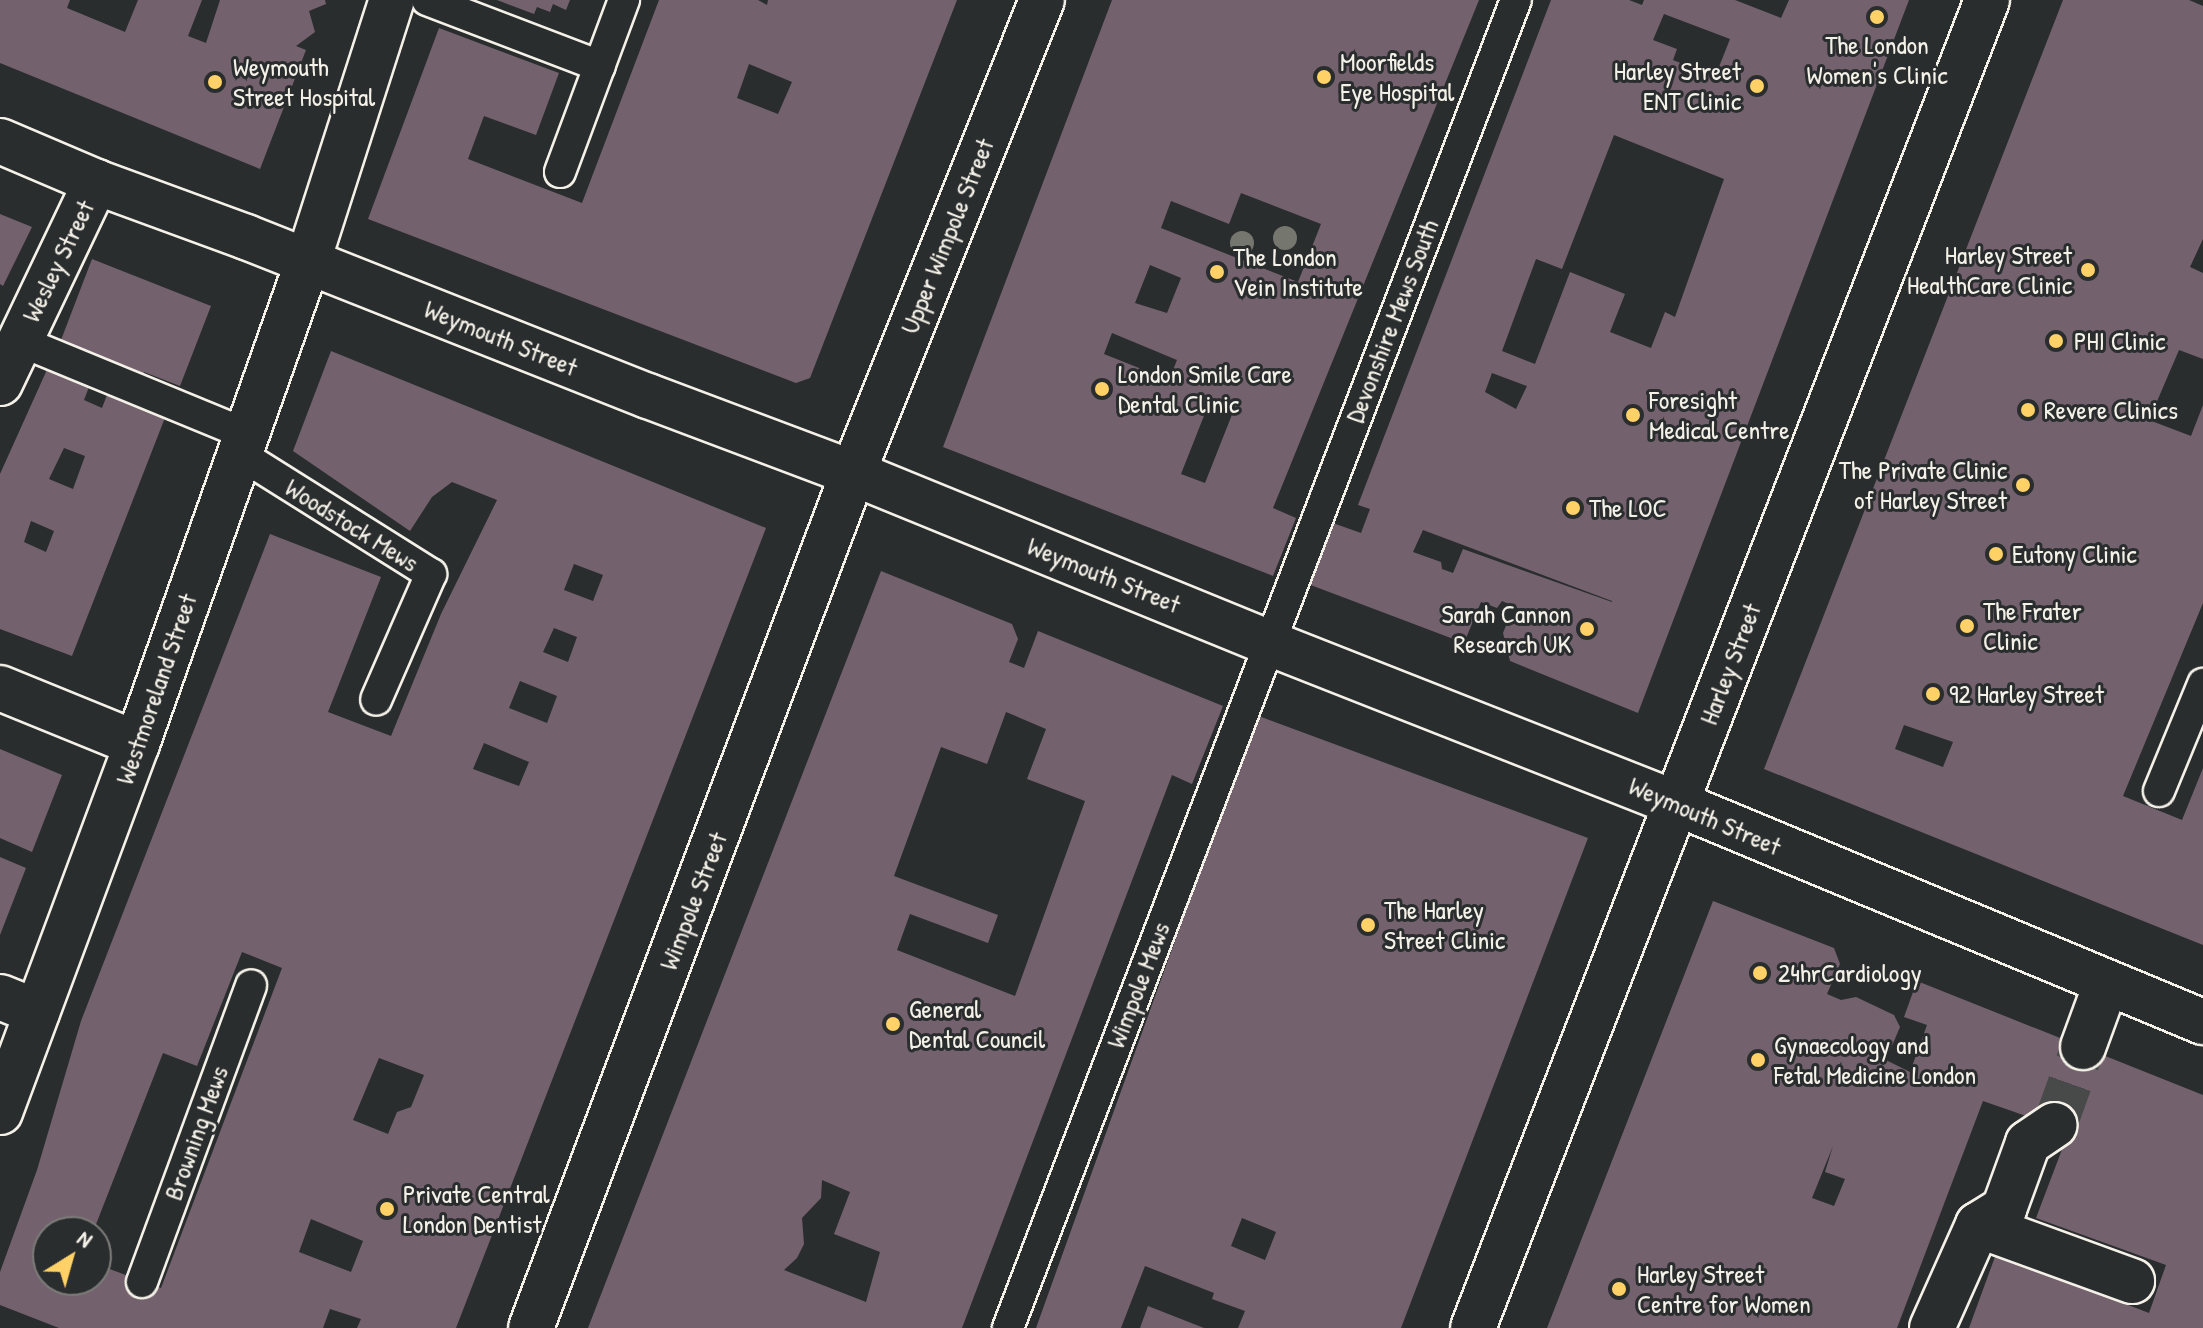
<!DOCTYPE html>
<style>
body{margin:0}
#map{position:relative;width:2203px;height:1328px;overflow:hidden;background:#2a2d2e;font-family:"Patrick Hand",sans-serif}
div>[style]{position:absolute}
.building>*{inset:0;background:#73626d}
.street-tunnel>*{height:44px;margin-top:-22px;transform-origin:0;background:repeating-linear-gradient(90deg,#484a4a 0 44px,transparent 0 66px)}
.roads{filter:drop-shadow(2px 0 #f4f1e8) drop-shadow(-2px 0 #f4f1e8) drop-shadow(0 2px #f4f1e8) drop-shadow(0 -2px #f4f1e8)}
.lane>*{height:30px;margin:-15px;padding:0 15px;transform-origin:15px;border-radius:15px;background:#2a2d2e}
.street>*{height:44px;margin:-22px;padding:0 22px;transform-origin:22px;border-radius:22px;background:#2a2d2e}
.secondary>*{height:44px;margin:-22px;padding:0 22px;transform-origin:22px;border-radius:22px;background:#2a2d2e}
.trees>*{width:24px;height:24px;margin:-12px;border-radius:50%;background:#75776f}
.dots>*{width:22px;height:22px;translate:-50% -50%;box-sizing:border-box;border:4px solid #2a2d2e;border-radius:50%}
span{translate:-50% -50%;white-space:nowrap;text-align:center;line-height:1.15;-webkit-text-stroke:6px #2a2d2e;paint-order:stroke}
.poi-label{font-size:26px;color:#f4f1e8}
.left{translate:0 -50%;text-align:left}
.right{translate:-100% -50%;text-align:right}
.street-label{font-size:26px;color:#f4f1e8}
.north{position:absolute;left:32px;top:1216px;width:80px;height:80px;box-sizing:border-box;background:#2a2d2e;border:2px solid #7b7b78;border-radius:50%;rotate:37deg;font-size:22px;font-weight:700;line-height:32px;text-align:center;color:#f4f1e8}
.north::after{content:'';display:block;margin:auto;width:28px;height:36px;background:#ffd166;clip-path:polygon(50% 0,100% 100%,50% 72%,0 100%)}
</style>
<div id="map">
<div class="building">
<div style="clip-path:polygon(0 0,70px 0,67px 8px,125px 32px,138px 0,202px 0,188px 36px,206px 43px,220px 0,325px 0,326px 4px,309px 11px,315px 32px,296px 46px,306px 50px,260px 169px,0 63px)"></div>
<div style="clip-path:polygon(497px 0,570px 0,566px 10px,553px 4px,550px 12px,537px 7px,534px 14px)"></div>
<div style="clip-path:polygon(evenodd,659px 0,758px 0,767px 5px,768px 0,957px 0,810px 378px,796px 383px,368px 219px,439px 28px,559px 73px,536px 135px,484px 116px,468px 159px,582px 203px,659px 0,749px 64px,792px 82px,778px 114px,737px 98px,749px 64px)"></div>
<div style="clip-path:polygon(evenodd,1112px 0,1479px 0,1273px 508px,1296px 518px,1273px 576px,943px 447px,1112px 0,1241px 193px,1321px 224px,1298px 282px,1161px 228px,1171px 201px,1229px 224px,1241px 193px,1112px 0,1150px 265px,1181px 278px,1167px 313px,1135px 303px,1150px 265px,1112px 0,1112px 333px,1177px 360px,1169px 380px,1104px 354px,1112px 333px,1112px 0,1211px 398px,1235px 407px,1205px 483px,1181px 474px,1211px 398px)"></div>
<div style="clip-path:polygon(evenodd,1551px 0,1629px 0,1642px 5px,1644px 0,1735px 0,1781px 18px,1789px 0,1909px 0,1638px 713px,1510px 661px,1503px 633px,1507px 623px,1522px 610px,1502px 601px,1497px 608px,1481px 602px,1464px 643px,1308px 584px,1330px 522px,1361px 533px,1370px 509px,1358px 505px,1551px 0,1664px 14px,1730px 39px,1715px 77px,1673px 60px,1677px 49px,1653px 40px,1664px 14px,1551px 0,1614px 135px,1724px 179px,1675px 317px,1665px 312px,1651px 348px,1610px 332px,1625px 294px,1570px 272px,1535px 364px,1502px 351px,1536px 259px,1562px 269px,1614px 135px,1551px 0,1492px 373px,1527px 386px,1516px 409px,1485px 392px,1492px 373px,1551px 0,1423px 530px,1612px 601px,1612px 602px,1463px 549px,1453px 573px,1442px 569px,1441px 562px,1413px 552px,1423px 530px)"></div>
<div style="clip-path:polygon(evenodd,2063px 0,2189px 0,2203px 6px,2203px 239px,2190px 267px,2203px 273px,2203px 359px,2179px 350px,2149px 420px,2191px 436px,2203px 405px,2203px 603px,2123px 796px,2182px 820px,2203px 768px,2203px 945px,1764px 769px,2063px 0,1904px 725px,1953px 742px,1943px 767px,1895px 749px,1904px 725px)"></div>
<div style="clip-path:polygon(0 214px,32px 227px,3px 286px,0 284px)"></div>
<div style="clip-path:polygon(92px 259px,211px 306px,180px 386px,144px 372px,139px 386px,96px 369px,101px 356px,61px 340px)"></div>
<div style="clip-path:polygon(evenodd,331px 351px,766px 528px,456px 1328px,357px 1328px,361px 1319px,330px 1309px,323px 1328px,59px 1328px,0 1305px,0 1272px,37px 1170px,81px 1021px,270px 534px,381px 577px,328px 712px,391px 736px,441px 614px,497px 500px,452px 482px,432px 497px,410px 531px,293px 451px,331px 351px,574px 564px,603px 575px,593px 601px,564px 590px,574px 564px,331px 351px,554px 628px,577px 637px,568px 662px,543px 652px,554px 628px,331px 351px,520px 681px,557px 696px,547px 723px,509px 708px,520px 681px,331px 351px,484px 743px,529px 762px,519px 786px,473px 769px,484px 743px,331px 351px,242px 952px,282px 968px,161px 1288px,96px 1264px,96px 1280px,48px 1280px,48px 1232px,93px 1232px,163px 1053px,197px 1066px,242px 952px,331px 351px,379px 1058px,424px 1075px,411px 1107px,397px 1112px,388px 1134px,353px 1120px,379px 1058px,331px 351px,311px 1219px,363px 1241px,351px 1272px,299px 1252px,311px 1219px)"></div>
<div style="clip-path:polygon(evenodd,50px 363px,92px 379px,84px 400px,102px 408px,110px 387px,168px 410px,72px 656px,0 629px,0 474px,50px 363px,64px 448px,85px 456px,73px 489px,49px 479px,64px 448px,50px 363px,31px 521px,54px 531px,46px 552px,24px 542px,31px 521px)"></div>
<div style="clip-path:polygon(evenodd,881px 571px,1012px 624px,1018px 639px,1009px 662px,1024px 668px,1038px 631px,1223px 706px,1192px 784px,1172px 775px,962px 1328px,588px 1328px,881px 571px,1006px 712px,1046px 729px,1027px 779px,1085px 801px,1015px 996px,897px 950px,910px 914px,988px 943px,998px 915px,894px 876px,941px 747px,987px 764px,1006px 712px,881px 571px,822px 1180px,850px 1192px,834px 1234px,880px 1252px,866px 1302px,784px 1270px,797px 1258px,804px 1244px,802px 1218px,821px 1198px,822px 1180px)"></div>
<div style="clip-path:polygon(evenodd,1256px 715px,1588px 838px,1401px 1328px,1238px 1328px,1245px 1311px,1212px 1299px,1214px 1293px,1145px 1266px,1121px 1328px,1036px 1328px,1256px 715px,1242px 1218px,1276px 1232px,1265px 1260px,1231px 1246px,1242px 1218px)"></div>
<div style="clip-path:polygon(0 749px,62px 775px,32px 852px,0 838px)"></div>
<div style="clip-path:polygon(0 857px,26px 868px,0 935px)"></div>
<div style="clip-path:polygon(evenodd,1713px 901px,1834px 948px,1840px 964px,1827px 994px,1841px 1000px,1856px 997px,1894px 1015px,1900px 1027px,1886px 1060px,1910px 1072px,1927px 1025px,1904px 1017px,1917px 981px,2203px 1095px,2203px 1328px,1969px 1328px,1996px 1254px,2149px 1313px,2166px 1265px,2036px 1218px,2069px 1131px,1983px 1101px,1897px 1328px,1547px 1328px,1713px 901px,1833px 1146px,1825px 1172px,1845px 1179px,1834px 1206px,1812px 1198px,1833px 1146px)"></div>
<div style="clip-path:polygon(1148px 1306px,1204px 1328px,1140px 1328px)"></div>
</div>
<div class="street-tunnel">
<div style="left:2055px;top:1125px;width:83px;rotate:-70.3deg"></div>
</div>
<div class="roads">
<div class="lane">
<div style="left:427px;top:0;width:185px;rotate:20.9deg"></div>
<div style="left:560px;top:172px;width:184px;rotate:-69.6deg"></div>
<div style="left:20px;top:341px;width:244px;rotate:22.4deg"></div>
<div style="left:238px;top:453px;width:228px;rotate:32.1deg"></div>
<div style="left:431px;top:574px;width:137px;rotate:113.6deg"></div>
<div style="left:2159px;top:791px;width:116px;rotate:-67.6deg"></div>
<div style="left:142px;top:1282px;width:316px;rotate:-69.8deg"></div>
<div style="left:1008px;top:1328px;width:1422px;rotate:-69.07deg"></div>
</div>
<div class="street">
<div style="left:0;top:383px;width:223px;rotate:-64.5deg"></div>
<div style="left:0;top:688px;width:148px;rotate:22.2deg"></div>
<div style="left:0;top:997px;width:40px;rotate:22deg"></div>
<div style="left:2083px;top:1047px;width:67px;rotate:-69.9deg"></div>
<div style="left:0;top:1112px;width:393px;rotate:-69.6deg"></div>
<div style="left:137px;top:744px;width:509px;rotate:-70.5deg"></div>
<div style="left:307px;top:264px;width:277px;rotate:-72.2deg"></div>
<div style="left:1978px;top:1225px;width:164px;rotate:20deg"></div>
<div style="left:1932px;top:1328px;width:113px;rotate:-65.9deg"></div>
<div style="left:1978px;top:1225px;width:31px;rotate:-32deg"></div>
<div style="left:2004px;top:1209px;width:70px;rotate:-70deg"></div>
<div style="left:2028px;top:1143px;width:32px;rotate:-34deg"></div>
</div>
<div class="secondary">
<div style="left:0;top:141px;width:104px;rotate:23.1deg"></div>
<div style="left:96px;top:182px;width:160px;rotate:20.1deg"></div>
<div style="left:246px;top:237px;width:432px;rotate:21.6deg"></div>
<div style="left:648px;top:396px;width:219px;rotate:20.6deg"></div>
<div style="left:853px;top:473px;width:449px;rotate:22.2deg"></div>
<div style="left:1269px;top:643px;width:437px;rotate:21.5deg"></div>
<div style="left:1676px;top:803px;width:571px;rotate:22.57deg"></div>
<div style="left:531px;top:1328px;width:914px;rotate:-69.36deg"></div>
<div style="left:853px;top:473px;width:509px;rotate:-68.22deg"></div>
<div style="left:1473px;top:1328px;width:1424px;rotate:-68.84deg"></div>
</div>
</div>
<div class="trees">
<div style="left:1285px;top:238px"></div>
<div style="left:1242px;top:243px"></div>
</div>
<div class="dots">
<div style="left:1877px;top:17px;background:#ffd166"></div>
<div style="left:1324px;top:77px;background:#ffd166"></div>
<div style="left:215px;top:82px;background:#ffd166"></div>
<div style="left:1757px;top:86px;background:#ffd166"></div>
<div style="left:2088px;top:270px;background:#ffd166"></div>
<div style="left:1217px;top:272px;background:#ffd166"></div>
<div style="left:2056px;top:341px;background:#ffd166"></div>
<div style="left:1102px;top:389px;background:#ffd166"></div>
<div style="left:2028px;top:410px;background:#ffd166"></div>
<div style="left:1633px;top:415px;background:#ffd166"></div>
<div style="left:2023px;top:485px;background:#ffd166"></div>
<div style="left:1573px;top:508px;background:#ffd166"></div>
<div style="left:1996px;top:554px;background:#ffd166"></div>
<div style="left:1967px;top:626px;background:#ffd166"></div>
<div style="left:1587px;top:629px;background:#ffd166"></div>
<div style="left:1933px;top:694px;background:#ffd166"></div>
<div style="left:1368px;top:925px;background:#ffd166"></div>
<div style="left:1760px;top:973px;background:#ffd166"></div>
<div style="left:893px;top:1024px;background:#ffd166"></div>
<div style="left:1758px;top:1060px;background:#ffd166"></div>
<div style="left:387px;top:1209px;background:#ffd166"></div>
<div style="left:1619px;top:1289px;background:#ffd166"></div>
</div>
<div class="poi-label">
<span style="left:1877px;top:60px">The London<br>Women's Clinic</span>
<span class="left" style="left:1340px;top:77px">Moorfields<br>Eye Hospital</span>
<span class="left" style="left:233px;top:82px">Weymouth<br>Street Hospital</span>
<span class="right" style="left:1741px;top:86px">Harley Street<br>ENT Clinic</span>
<span class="right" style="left:2072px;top:270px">Harley Street<br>HealthCare Clinic</span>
<span class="left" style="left:1233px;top:272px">The London<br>Vein Institute</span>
<span class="left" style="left:2074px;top:341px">PHI Clinic</span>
<span class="left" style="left:1118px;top:389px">London Smile Care<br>Dental Clinic</span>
<span class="left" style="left:1649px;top:415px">Foresight<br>Medical Centre</span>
<span class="left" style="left:2044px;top:410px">Revere Clinics</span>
<span class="right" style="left:2007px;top:485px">The Private Clinic<br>of Harley Street</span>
<span class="left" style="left:1589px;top:508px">The LOC</span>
<span class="left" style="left:2012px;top:554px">Eutony Clinic</span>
<span class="left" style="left:1983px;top:626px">The Frater<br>Clinic</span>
<span class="right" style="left:1571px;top:629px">Sarah Cannon<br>Research UK</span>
<span class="left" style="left:1949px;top:694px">92 Harley Street</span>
<span class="left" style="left:1384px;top:925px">The Harley<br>Street Clinic</span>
<span class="left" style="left:1778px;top:973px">24hrCardiology</span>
<span class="left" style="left:909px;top:1024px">General<br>Dental Council</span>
<span class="left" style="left:1774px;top:1060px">Gynaecology and<br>Fetal Medicine London</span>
<span class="left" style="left:403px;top:1209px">Private Central<br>London Dentist</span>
<span class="left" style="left:1637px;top:1289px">Harley Street<br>Centre for Women</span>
</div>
<div class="street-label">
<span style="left:947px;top:236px;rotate:-68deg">Upper Wimpole Street</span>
<span style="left:58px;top:261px;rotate:-64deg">Wesley Street</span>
<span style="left:1392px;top:321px;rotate:-69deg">Devonshire Mews South</span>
<span style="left:501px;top:338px;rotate:22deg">Weymouth Street</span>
<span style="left:352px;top:525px;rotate:32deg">Woodstock Mews</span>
<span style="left:1104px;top:575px;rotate:22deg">Weymouth Street</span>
<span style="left:1730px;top:664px;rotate:-69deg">Harley Street</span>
<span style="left:156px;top:689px;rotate:-71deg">Westmoreland Street</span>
<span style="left:1705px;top:816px;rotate:23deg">Weymouth Street</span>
<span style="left:693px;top:901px;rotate:-69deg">Wimpole Street</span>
<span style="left:1138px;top:985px;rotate:-69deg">Wimpole Mews</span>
<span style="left:196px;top:1133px;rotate:-70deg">Browning Mews</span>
</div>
<div class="north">N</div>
</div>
